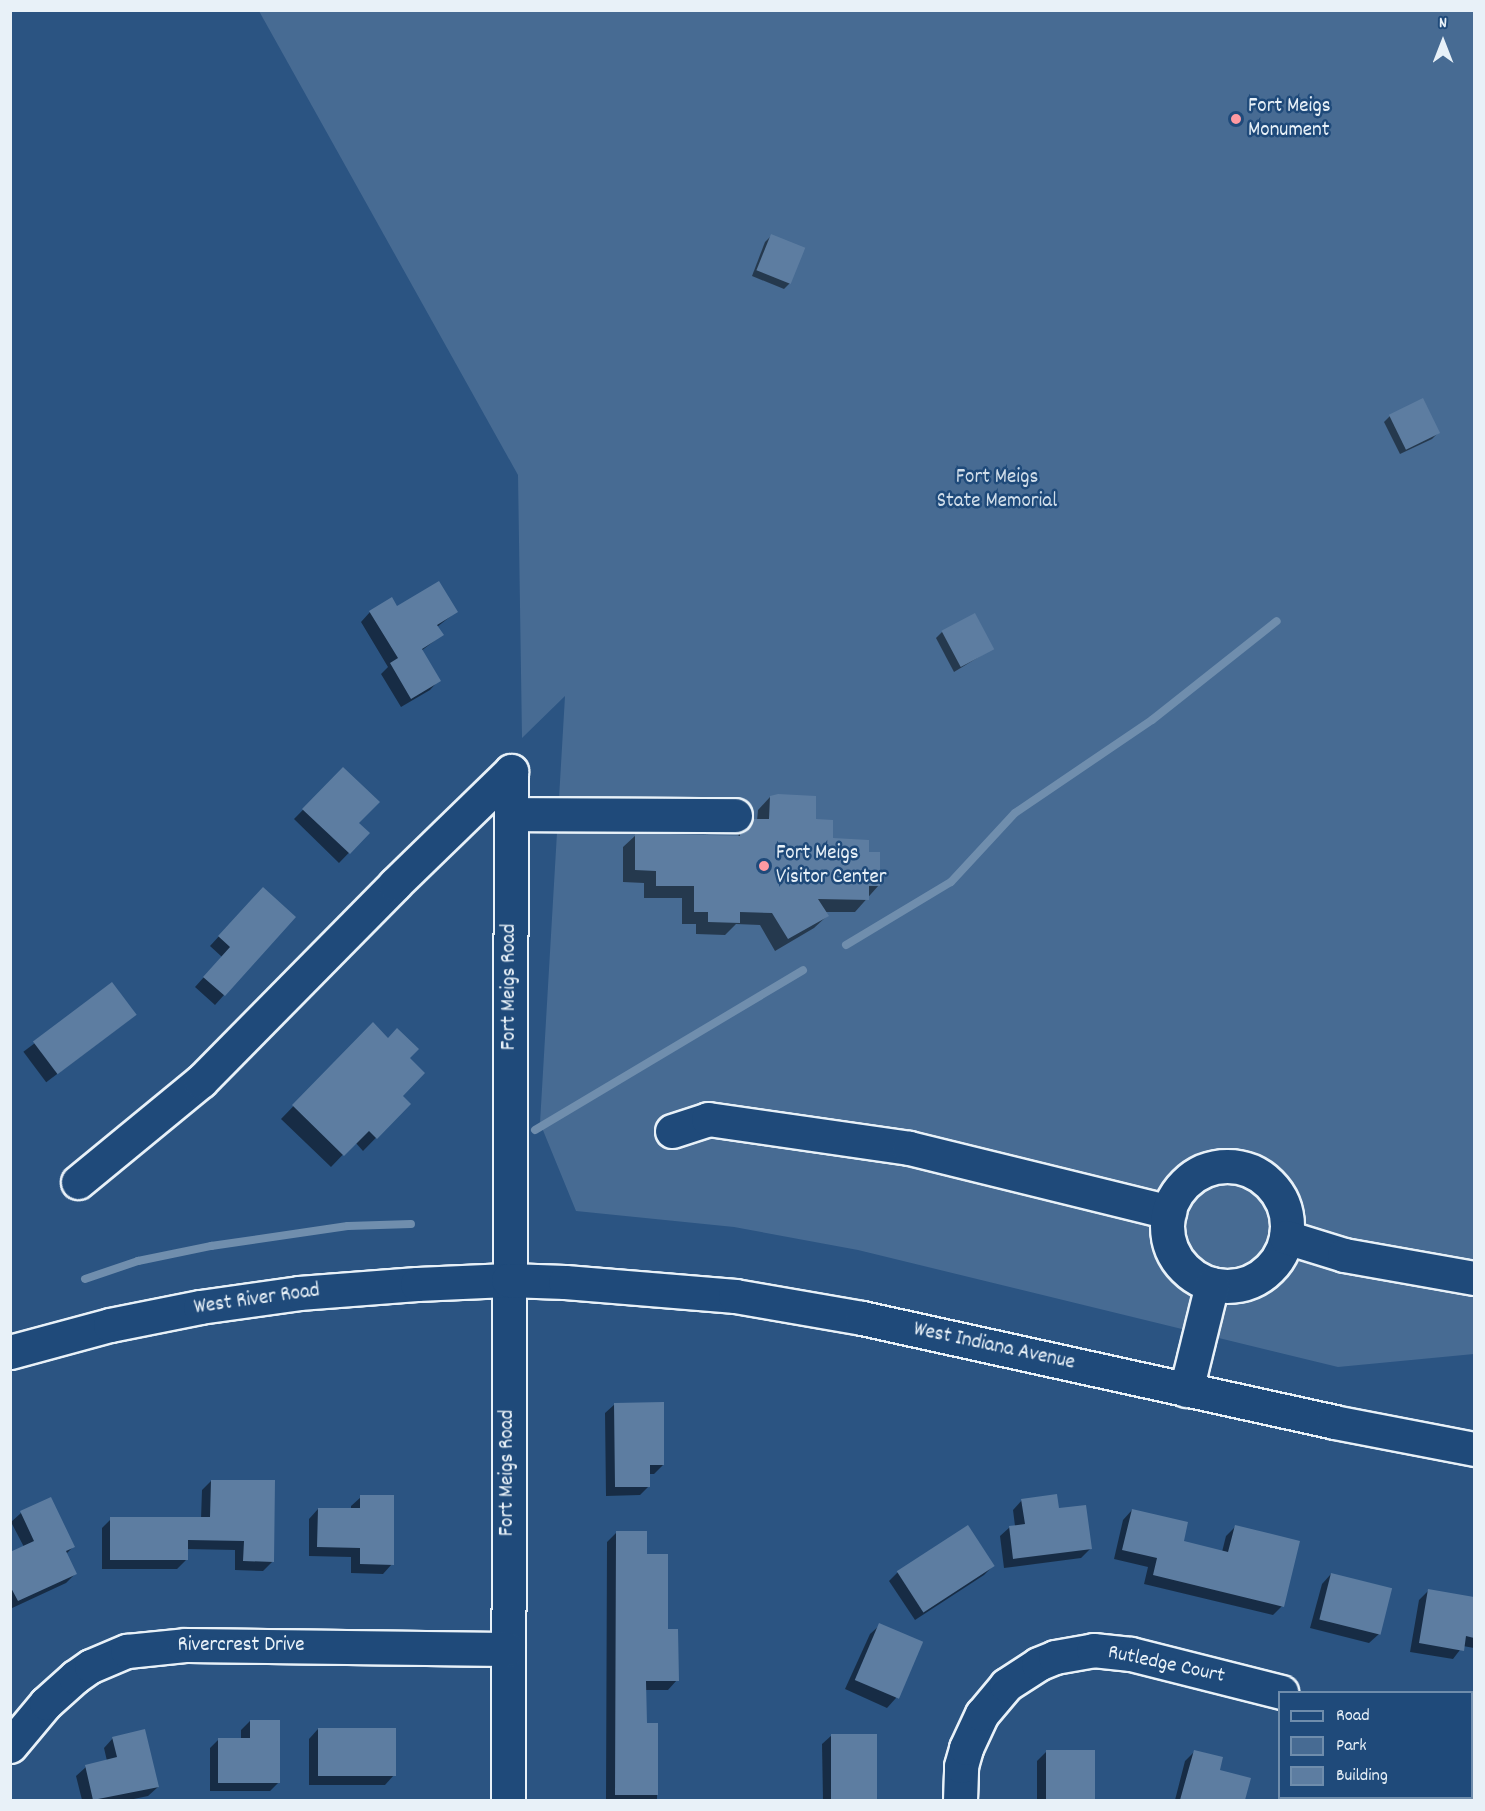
<!DOCTYPE html>
<style>
body{margin:0}
#map{position:relative;width:1485px;height:1811px;overflow:hidden;background:#2b5482;font-family:Dekko,sans-serif}
div>[style]{position:absolute}
.green>*{inset:0;background:#476b93}
.shadow>*{inset:0;background:#0007;transform-origin:0 0}
.stream>*{height:8px;margin:-4px;padding:0 4px;transform-origin:4px;border-radius:4px;background:#708ead}
.building>*{inset:0;background:#5d7da1;transform-origin:0 0}
.roads{filter:drop-shadow(2px 0 #e8f1f8) drop-shadow(-2px 0 #e8f1f8) drop-shadow(0 2px #e8f1f8) drop-shadow(0 -2px #e8f1f8)}
.minor>*{height:33px;margin:-16.5px;padding:0 16.5px;transform-origin:16.5px;border-radius:16.5px;background:#1f4a7a}
.minor>.ring{margin:-16.5px;padding:0;box-sizing:content-box;background:none;border:33px solid #1f4a7a;border-radius:50%}
.major>*{height:33px;margin:-16.5px;padding:0 16.5px;transform-origin:16.5px;border-radius:16.5px;background:#1f4a7a}
.dots>*{width:16px;height:16px;translate:-50% -50%;box-sizing:border-box;border:3px solid #1f4a7a;border-radius:50%}
span{translate:-50% -50%;white-space:nowrap;text-align:center;line-height:1.15;-webkit-text-stroke:5px #1f4a7a;paint-order:stroke}
.poi-label{font-size:21px;color:#e8f1f8}
.left{translate:0 -50%;text-align:left}
.park-label{font-size:21px;color:#d0dde9}
.street-label{font-size:21px;color:#e8f1f8}
.frame{position:absolute;inset:0;border:12px solid #e8f1f8;pointer-events:none}
.legend{position:absolute;left:1278px;top:1691px;width:195px;height:108px;box-sizing:border-box;background:#1f4a7a;border:2px solid #6f8dac;margin:0;padding:8px 10px;list-style:none;font-size:18px;color:#e8f1f8}
.legend li{display:flex;align-items:center;gap:12px;height:30px}
.legend b{width:30px;border:2px solid #6f8dac}
.north{position:absolute;left:1413px;top:12px;width:60px;height:60px;-webkit-text-stroke:4px #1f4a7a;paint-order:stroke;rotate:0deg;font-size:16px;font-weight:700;line-height:24px;text-align:center;color:#e8f1f8}
.north::after{content:'';display:block;margin:auto;width:21px;height:27px;background:#e8f1f8;clip-path:polygon(50% 0,100% 100%,50% 72%,0 100%)}
</style>
<div id="map">
<div class="green">
<div style="clip-path:polygon(259px 11px,1474px 11px,1474px 1354px,1338px 1367px,858px 1250px,734px 1227px,576px 1211px,540px 1123px,565px 696px,522px 738px,518px 475px)"></div>
</div>
<div class="shadow">
<div style="clip-path:polygon(771px 236px,790px 283px,784px 289px,752px 276px,765px 242px)"></div>
<div style="clip-path:polygon(1390px 416px,1438px 433px,1432px 439px,1400px 454px,1384px 422px)"></div>
<div style="clip-path:polygon(396px 608px,456px 612px,437px 627px,442px 635px,421px 651px,439px 680px,430px 690px,401px 707px,381px 674px,388px 667px,361px 622px,370px 612px)"></div>
<div style="clip-path:polygon(942px 632px,992px 649px,954px 672px,936px 638px)"></div>
<div style="clip-path:polygon(343px 769px,357px 823px,368px 833px,339px 863px,294px 819px)"></div>
<div style="clip-path:polygon(770px 797px,814px 821px,832px 840px,868px 853px,879px 885px,855px 912px,824px 912px,827px 916px,814px 928px,775px 951px,760px 925px,736px 924px,725px 935px,696px 934px,696px 924px,682px 924px,682px 898px,644px 898px,644px 883px,623px 882px,623px 847px,636px 835px,737px 837px,753px 821px,757px 821px,758px 810px)"></div>
<div style="clip-path:polygon(254px 898px,294px 917px,215px 1005px,195px 987px,222px 957px,210px 946px)"></div>
<div style="left:112px;top:985px;width:38px;height:111px;rotate:53deg"></div>
<div style="clip-path:polygon(373px 1024px,408px 1058px,400px 1096px,409px 1104px,363px 1151px,355px 1142px,331px 1167px,281px 1119px)"></div>
<div style="clip-path:polygon(615px 1404px,663px 1465px,654px 1474px,649px 1474px,649px 1486px,640px 1495px,606px 1496px,605px 1413px)"></div>
<div style="clip-path:polygon(211px 1481px,273px 1561px,263px 1571px,235px 1570px,235px 1550px,186px 1549px,186px 1560px,177px 1569px,102px 1569px,102px 1528px,111px 1519px,201px 1519px,202px 1490px)"></div>
<div style="clip-path:polygon(361px 1497px,392px 1564px,383px 1574px,351px 1573px,351px 1557px,309px 1556px,309px 1519px,318px 1509px,351px 1510px,351px 1506px)"></div>
<div style="clip-path:polygon(50px 1499px,73px 1547px,66px 1554px,75px 1574px,66px 1583px,10px 1609px,10px 1554px,24px 1547px,11px 1522px,21px 1513px)"></div>
<div style="clip-path:polygon(1022px 1500px,1058px 1510px,1091px 1548px,1081px 1558px,1004px 1568px,1000px 1536px,1010px 1527px,1015px 1526px,1013px 1510px)"></div>
<div style="clip-path:polygon(1132px 1510px,1182px 1542px,1222px 1552px,1226px 1536px,1235px 1527px,1282px 1606px,1273px 1615px,1144px 1584px,1148px 1567px,1114px 1559px,1123px 1520px)"></div>
<div style="clip-path:polygon(616px 1533px,646px 1555px,677px 1680px,668px 1690px,645px 1690px,645px 1724px,657px 1724px,657px 1800px,606px 1800px,607px 1542px)"></div>
<div style="clip-path:polygon(993px 1566px,984px 1575px,915px 1620px,889px 1581px,898px 1572px)"></div>
<div style="clip-path:polygon(1331px 1574px,1379px 1634px,1369px 1643px,1310px 1628px,1322px 1584px)"></div>
<div style="clip-path:polygon(1428px 1591px,1474px 1599px,1474px 1648px,1463px 1646px,1453px 1659px,1410px 1652px,1419px 1600px)"></div>
<div style="clip-path:polygon(880px 1625px,896px 1698px,887px 1708px,845px 1689px,870px 1634px)"></div>
<div style="clip-path:polygon(250px 1721px,279px 1782px,270px 1791px,210px 1791px,210px 1748px,219px 1739px,241px 1739px,241px 1730px)"></div>
<div style="clip-path:polygon(318px 1729px,394px 1775px,385px 1785px,309px 1785px,309px 1739px)"></div>
<div style="clip-path:polygon(832px 1735px,875px 1799px,874px 1800px,823px 1800px,822px 1744px)"></div>
<div style="clip-path:polygon(113px 1738px,158px 1787px,148px 1796px,129px 1800px,82px 1800px,76px 1776px,86px 1767px,107px 1761px,104px 1748px)"></div>
<div style="clip-path:polygon(1047px 1751px,1093px 1751px,1092px 1800px,1037px 1800px,1037px 1761px)"></div>
<div style="clip-path:polygon(1195px 1751px,1218px 1771px,1249px 1779px,1244px 1800px,1175px 1800px,1185px 1761px)"></div>
<div style="clip-path:polygon(1280px 1797px,1280px 1798px,1349px 1798px,1348px 1800px,1279px 1800px)"></div>
</div>
<div class="stream">
<div style="left:846px;top:945px;width:122px;rotate:-31deg"></div>
<div style="left:951px;top:882px;width:94px;rotate:-47.2deg"></div>
<div style="left:1015px;top:813px;width:166px;rotate:-34.2deg"></div>
<div style="left:1152px;top:720px;width:159px;rotate:-38.4deg"></div>
<div style="left:535px;top:1130px;width:312px;rotate:-30.8deg"></div>
<div style="left:85px;top:1279px;width:56px;rotate:-18.8deg"></div>
<div style="left:138px;top:1261px;width:75px;rotate:-11.6deg"></div>
<div style="left:211px;top:1246px;width:138px;rotate:-8.3deg"></div>
<div style="left:348px;top:1226px;width:63px;rotate:-1.8deg"></div>
</div>
<div class="building">
<div style="left:771px;top:234px;width:37px;height:39px;rotate:22deg"></div>
<div style="left:1423px;top:398px;width:39px;height:38px;rotate:64deg"></div>
<div style="clip-path:polygon(439px 581px,458px 612px,437px 625px,444px 635px,422px 649px,441px 681px,411px 699px,390px 663px,398px 658px,369px 611px,392px 597px,397px 606px)"></div>
<div style="left:975px;top:613px;width:41px;height:38px;rotate:62deg"></div>
<div style="clip-path:polygon(343px 767px,380px 802px,359px 823px,370px 833px,350px 854px,302px 809px)"></div>
<div style="clip-path:polygon(778px 794px,816px 796px,816px 819px,833px 820px,833px 838px,869px 840px,869px 852px,880px 852px,880px 886px,869px 886px,869px 900px,818px 899px,829px 916px,788px 939px,772px 913px,740px 912px,740px 923px,708px 922px,708px 912px,694px 912px,694px 886px,656px 886px,656px 871px,635px 870px,635px 833px,740px 836px,740px 833px,751px 825px,753px 819px,769px 819px,770px 796px)"></div>
<div style="clip-path:polygon(263px 887px,296px 917px,225px 996px,203px 977px,230px 947px,218px 936px)"></div>
<div style="left:112px;top:982px;width:41px;height:99px;rotate:53deg"></div>
<div style="clip-path:polygon(373px 1022px,388px 1038px,397px 1028px,419px 1049px,410px 1058px,425px 1073px,403px 1096px,411px 1104px,377px 1139px,369px 1131px,344px 1156px,292px 1105px)"></div>
<div style="clip-path:polygon(664px 1402px,664px 1465px,650px 1465px,650px 1487px,615px 1487px,614px 1403px)"></div>
<div style="clip-path:polygon(211px 1480px,275px 1480px,274px 1562px,243px 1561px,244px 1541px,188px 1540px,188px 1560px,110px 1560px,110px 1517px,210px 1517px)"></div>
<div style="clip-path:polygon(1057px 1494px,1059px 1508px,1086px 1505px,1092px 1549px,1013px 1559px,1009px 1526px,1025px 1524px,1021px 1499px)"></div>
<div style="clip-path:polygon(360px 1495px,394px 1495px,394px 1565px,360px 1564px,360px 1548px,317px 1547px,318px 1508px,360px 1508px)"></div>
<div style="clip-path:polygon(51px 1497px,75px 1547px,66px 1551px,77px 1574px,18px 1601px,10px 1586px,10px 1552px,34px 1541px,20px 1511px)"></div>
<div style="clip-path:polygon(1132px 1509px,1188px 1522px,1184px 1541px,1228px 1552px,1235px 1525px,1300px 1541px,1284px 1607px,1153px 1575px,1157px 1558px,1122px 1550px)"></div>
<div style="left:968px;top:1525px;width:49px;height:85px;rotate:57deg"></div>
<div style="clip-path:polygon(616px 1531px,647px 1531px,647px 1554px,668px 1554px,668px 1629px,678px 1629px,679px 1681px,646px 1681px,647px 1723px,658px 1723px,658px 1795px,615px 1795px)"></div>
<div style="left:1331px;top:1573px;width:63px;height:48px;rotate:14deg"></div>
<div style="clip-path:polygon(1428px 1589px,1474px 1597px,1474px 1638px,1466px 1636px,1464px 1651px,1419px 1643px)"></div>
<div style="left:879px;top:1623px;width:48px;height:62px;rotate:23deg"></div>
<div style="clip-path:polygon(250px 1720px,280px 1720px,280px 1783px,218px 1783px,218px 1738px,250px 1738px)"></div>
<div style="left:318px;top:1728px;width:78px;height:48px"></div>
<div style="clip-path:polygon(145px 1729px,159px 1787px,93px 1800px,85px 1765px,117px 1757px,112px 1737px)"></div>
<div style="left:831px;top:1734px;width:46px;height:66px"></div>
<div style="left:1046px;top:1750px;width:49px;height:50px"></div>
<div style="clip-path:polygon(1194px 1750px,1223px 1757px,1220px 1770px,1251px 1778px,1245px 1800px,1180px 1800px)"></div>
</div>
<div class="roads">
<div class="minor">
<div style="left:511px;top:814px;width:224px;rotate:0.3deg"></div>
<div style="left:672px;top:1131px;width:38px;rotate:-18deg"></div>
<div style="left:708px;top:1119px;width:203px;rotate:8.2deg"></div>
<div style="left:909px;top:1148px;width:268px;rotate:13.8deg"></div>
<div class="ring" style="left:1167px;top:1166px;width:87px;height:87px"></div>
<div style="left:78px;top:1182px;width:159px;rotate:-39.4deg"></div>
<div style="left:201px;top:1081px;width:276px;rotate:-45.4deg"></div>
<div style="left:395px;top:884px;width:162px;rotate:-44.2deg"></div>
<div style="left:511px;top:771px;width:1029px;rotate:90.17deg"></div>
<div style="left:1286px;top:1237px;width:61px;rotate:17.2deg"></div>
<div style="left:1344px;top:1255px;width:132px;rotate:10deg"></div>
<div style="left:1186px;top:1390px;width:109px;rotate:-76.2deg"></div>
<div style="left:1472px;top:1734px;width:2px;rotate:27deg"></div>
<div style="left:10px;top:1746px;width:56px;rotate:-50.1deg"></div>
<div style="left:46px;top:1703px;width:39px;rotate:-42deg"></div>
<div style="left:75px;top:1677px;width:19px;rotate:-35deg"></div>
<div style="left:91px;top:1666px;width:39px;rotate:-23deg"></div>
<div style="left:127px;top:1651px;width:58px;rotate:-5.9deg"></div>
<div style="left:185px;top:1645px;width:323px;rotate:0.7deg"></div>
<div style="left:960px;top:1800px;width:34px;rotate:-88deg"></div>
<div style="left:961px;top:1766px;width:19px;rotate:-74deg"></div>
<div style="left:966px;top:1748px;width:38px;rotate:-65deg"></div>
<div style="left:982px;top:1714px;width:38px;rotate:-50deg"></div>
<div style="left:1006px;top:1685px;width:38px;rotate:-33deg"></div>
<div style="left:1038px;top:1664px;width:18px;rotate:-22deg"></div>
<div style="left:1055px;top:1657px;width:39px;rotate:-10deg"></div>
<div style="left:1093px;top:1650px;width:38px;rotate:6deg"></div>
<div style="left:1131px;top:1654px;width:155px;rotate:14.2deg"></div>
</div>
<div class="major">
<div style="left:10px;top:1352px;width:104px;rotate:-15.1deg"></div>
<div style="left:110px;top:1325px;width:92px;rotate:-11.3deg"></div>
<div style="left:200px;top:1307px;width:100px;rotate:-8deg"></div>
<div style="left:299px;top:1293px;width:118px;rotate:-4.4deg"></div>
<div style="left:417px;top:1284px;width:91px;rotate:-2.5deg"></div>
<div style="left:508px;top:1280px;width:57px;rotate:2deg"></div>
<div style="left:565px;top:1282px;width:171px;rotate:4.7deg"></div>
<div style="left:735px;top:1296px;width:129px;rotate:9.8deg"></div>
<div style="left:862px;top:1318px;width:483px;rotate:12.4deg"></div>
<div style="left:1334px;top:1422px;width:143px;rotate:10.9deg"></div>
</div>
</div>
<div class="dots">
<div style="left:1236px;top:119px;background:#ff9aa2"></div>
<div style="left:764px;top:866px;background:#ff9aa2"></div>
</div>
<div class="poi-label">
<span class="left" style="left:1248px;top:119px">Fort Meigs<br>Monument</span>
<span class="left" style="left:776px;top:866px">Fort Meigs<br>Visitor Center</span>
</div>
<div class="park-label">
<span style="left:997px;top:490px">Fort Meigs<br>State Memorial</span>
</div>
<div class="street-label">
<span style="left:510px;top:987px;rotate:-90deg">Fort Meigs Road</span>
<span style="left:257px;top:1300px;rotate:-8deg">West River Road</span>
<span style="left:994px;top:1347px;rotate:12deg">West Indiana Avenue</span>
<span style="left:508px;top:1473px;rotate:-90deg">Fort Meigs Road</span>
<span style="left:241px;top:1646px">Rivercrest Drive</span>
<span style="left:1166px;top:1665px;rotate:12deg">Rutledge Court</span>
</div>
<div class="frame"></div>
<ul class="legend">
<li><b style="height:8px;background:#1f4a7a"></b>Road</li>
<li><b style="height:16px;background:#476b93"></b>Park</li>
<li><b style="height:16px;background:#5d7da1"></b>Building</li>
</ul>
<div class="north">N</div>
</div>
